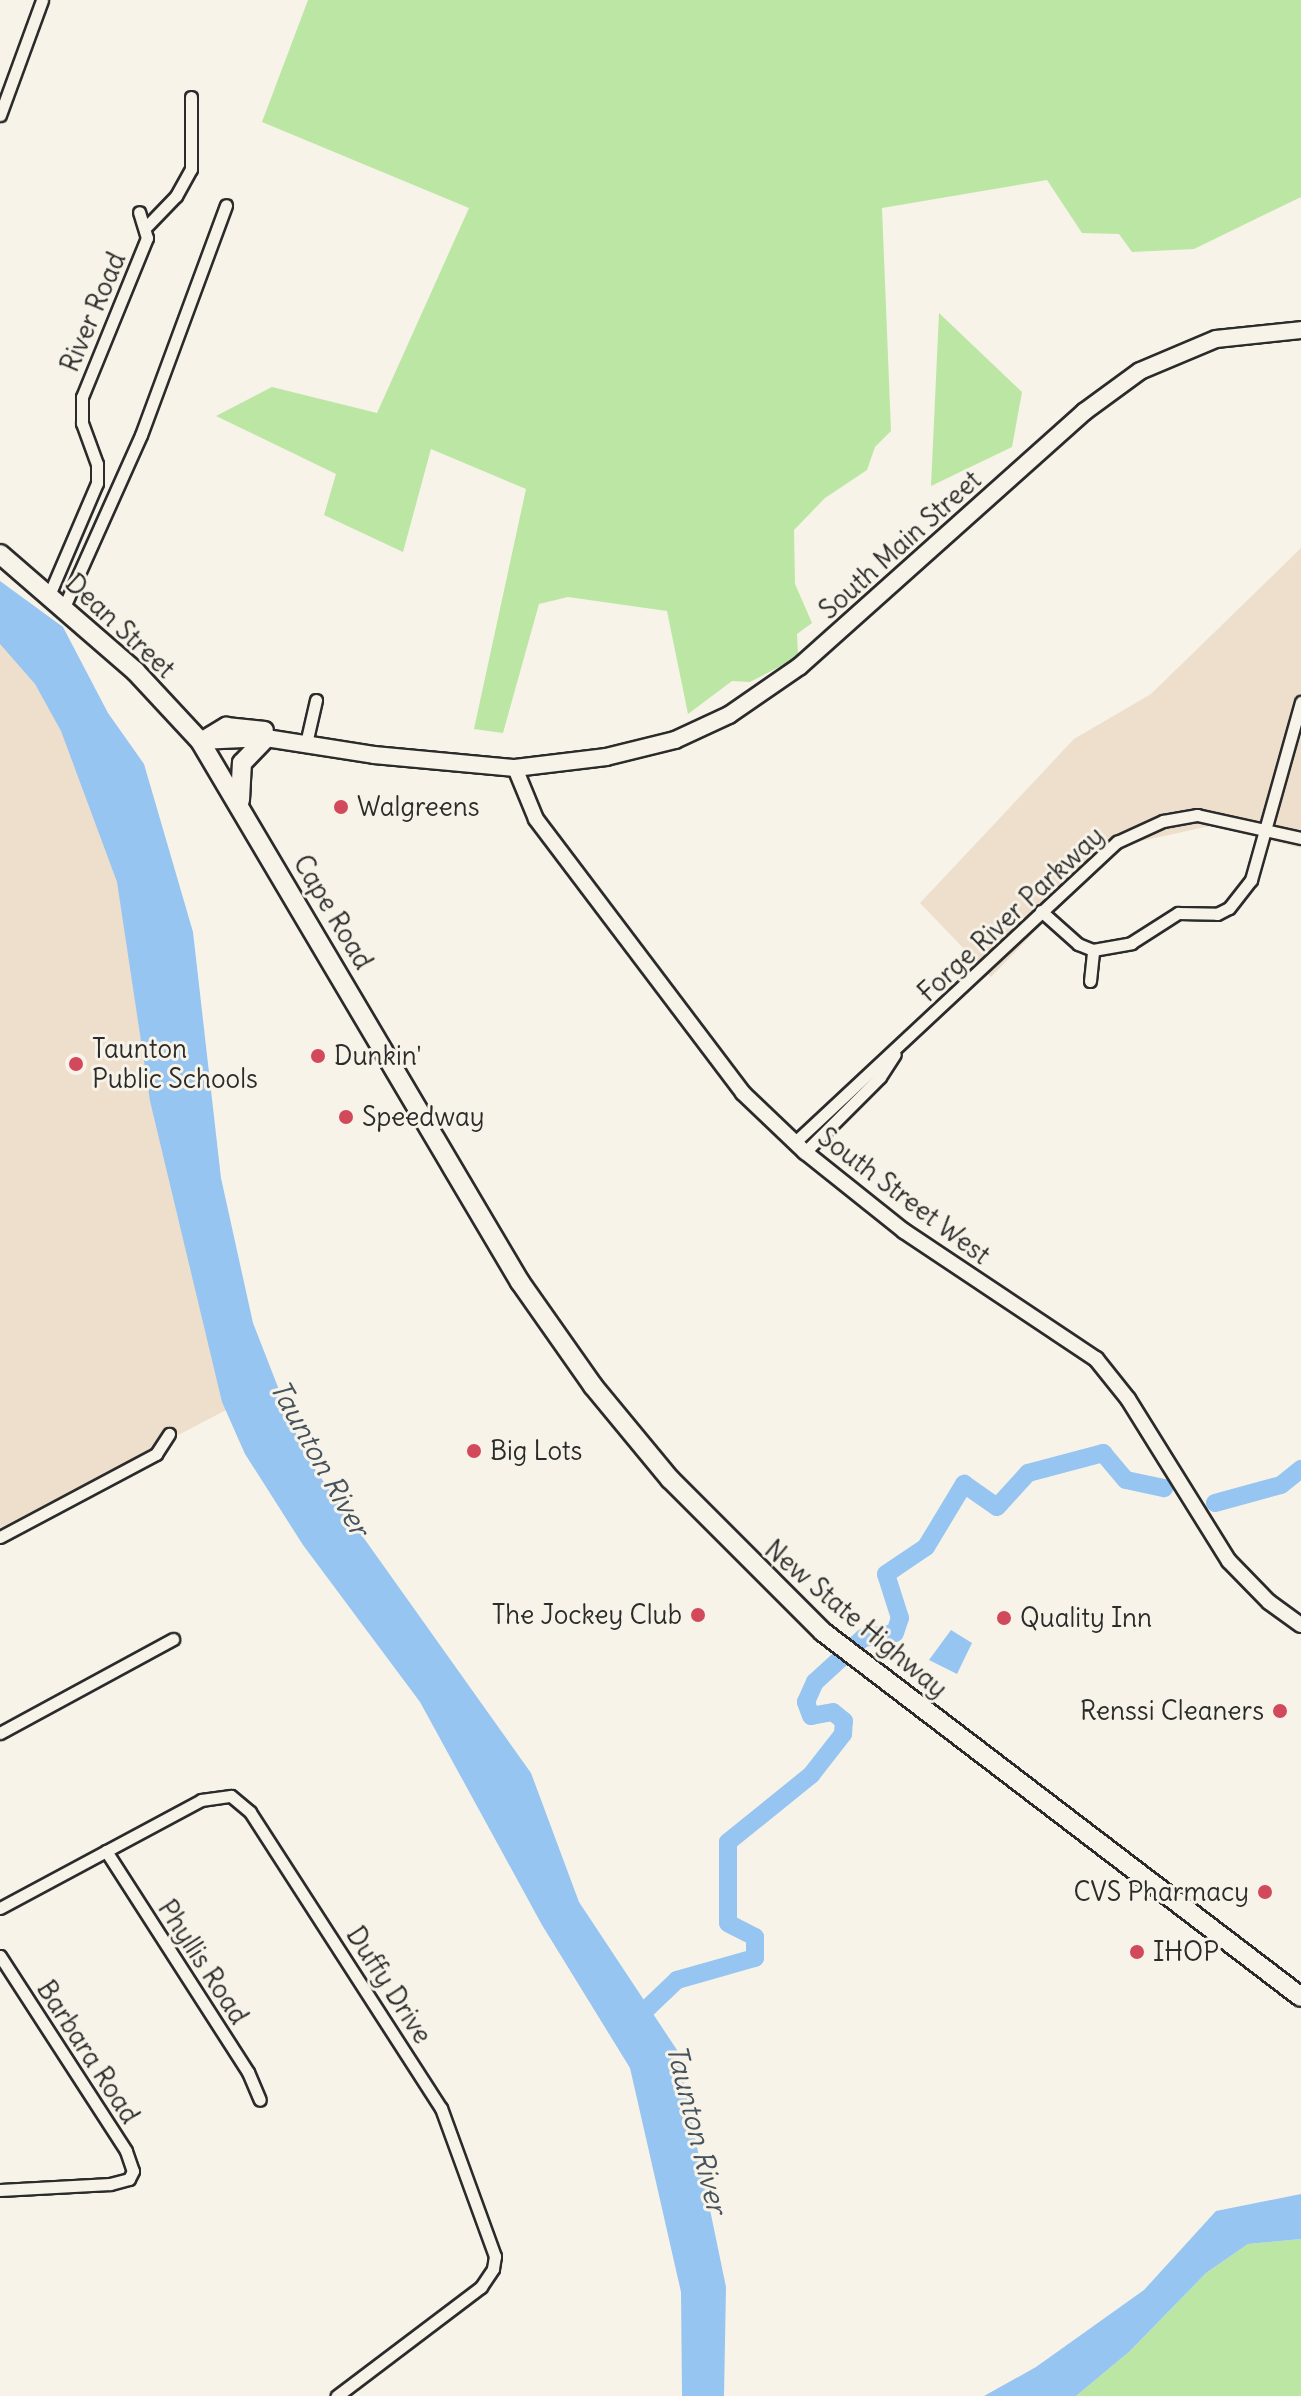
<!DOCTYPE html>
<style>
body{margin:0}
#map{position:relative;width:1301px;height:2396px;overflow:hidden;background:#f7f3e8;font-family:Delius,sans-serif}
div>[style]{position:absolute}
.built>*{inset:0;background:#eedfcc}
.green>*{inset:0;background:#bce6a3}
.water>*{inset:0;background:#97c5f1}
.river>*{height:18px;margin:-9px;padding:0 9px;transform-origin:9px;border-radius:9px;background:#97c5f1}
.roads{filter:drop-shadow(2px 0 #2b2b2b) drop-shadow(-2px 0 #2b2b2b) drop-shadow(0 2px #2b2b2b) drop-shadow(0 -2px #2b2b2b)}
.minor>*{height:11px;margin:-5.5px;padding:0 5.5px;transform-origin:5.5px;border-radius:5.5px;background:#f7f3e8}
.tertiary>*{height:14px;margin:-7px;padding:0 7px;transform-origin:7px;border-radius:7px;background:#f7f3e8}
.secondary>*{height:16px;margin:-8px;padding:0 8px;transform-origin:8px;border-radius:8px;background:#f7f3e8}
.trunk>*{height:18px;margin:-9px;padding:0 9px;transform-origin:9px;border-radius:9px;background:#f7f3e8}
.dots>*{width:22px;height:22px;translate:-50% -50%;box-sizing:border-box;border:4px solid #f7f3e8;border-radius:50%}
span{translate:-50% -50%;white-space:nowrap;text-align:center;line-height:1.15;-webkit-text-stroke:6px #f7f3e8;paint-order:stroke}
.street-label{font-size:26px;color:#2b2b2b}
.poi-label{font-size:26px;color:#2b2b2b}
.left{translate:0 -50%;text-align:left}
.right{translate:-100% -50%;text-align:right}
.water-label{font-size:28px;color:#46525c;font-style:italic}
</style>
<div id="map">
<div class="built">
<div style="clip-path:polygon(1301px 548px,1301px 848px,1210px 826px,1132px 843px,1097px 867px,991px 977px,920px 903px,1074px 739px,1151px 694px)"></div>
<div style="clip-path:polygon(0 636px,56px 710px,123px 881px,230px 1408px,0 1528px)"></div>
</div>
<div class="green">
<div style="clip-path:polygon(308px 0,1301px 0,1301px 197px,1194px 249px,1132px 252px,1119px 234px,1082px 233px,1047px 180px,882px 208px,891px 431px,875px 447px,867px 470px,825px 498px,794px 530px,795px 584px,812px 623px,797px 634px,798px 657px,750px 682px,732px 681px,688px 714px,667px 611px,568px 597px,539px 604px,503px 733px,474px 729px,526px 489px,431px 449px,403px 552px,324px 515px,336px 474px,216px 416px,272px 387px,377px 413px,469px 208px,262px 122px)"></div>
<div style="clip-path:polygon(939px 313px,1022px 392px,1012px 447px,931px 486px)"></div>
<div style="clip-path:polygon(1301px 2239px,1301px 2396px,1076px 2396px,1130px 2351px,1206px 2273px,1248px 2244px)"></div>
</div>
<div class="water">
<div style="clip-path:polygon(0 581px,63px 627px,108px 713px,144px 764px,193px 932px,221px 1178px,253px 1323px,304px 1454px,531px 1773px,579px 1902px,677px 2050px,726px 2287px,724px 2396px,682px 2396px,681px 2292px,630px 2068px,542px 1925px,420px 1702px,303px 1545px,245px 1454px,222px 1402px,150px 1101px,117px 882px,61px 731px,35px 684px,0 644px)"></div>
<div style="clip-path:polygon(951px 1630px,972px 1643px,957px 1674px,929px 1660px)"></div>
<div style="clip-path:polygon(1301px 2194px,1301px 2239px,1248px 2244px,1206px 2273px,1130px 2351px,1076px 2396px,984px 2396px,1036px 2367px,1144px 2290px,1216px 2211px)"></div>
</div>
<div class="river">
<div style="left:1215px;top:1503px;width:68px;rotate:-15.3deg"></div>
<div style="left:1281px;top:1485px;width:26px;rotate:-39deg"></div>
<div style="left:634px;top:2021px;width:59px;rotate:-43.6deg"></div>
<div style="left:677px;top:1980px;width:81px;rotate:-15.8deg"></div>
<div style="left:755px;top:1958px;width:21px;rotate:-90deg"></div>
<div style="left:755px;top:1937px;width:30px;rotate:-153deg"></div>
<div style="left:728px;top:1923px;width:81px;rotate:-90deg"></div>
<div style="left:728px;top:1842px;width:107px;rotate:-38.9deg"></div>
<div style="left:811px;top:1775px;width:52px;rotate:-52deg"></div>
<div style="left:843px;top:1734px;width:13px;rotate:-86deg"></div>
<div style="left:844px;top:1721px;width:14px;rotate:-141deg"></div>
<div style="left:833px;top:1712px;width:22px;rotate:170deg"></div>
<div style="left:811px;top:1716px;width:15px;rotate:-110deg"></div>
<div style="left:806px;top:1702px;width:22px;rotate:-66deg"></div>
<div style="left:815px;top:1682px;width:65px;rotate:-42.5deg"></div>
<div style="left:863px;top:1638px;width:32px;rotate:-9deg"></div>
<div style="left:895px;top:1633px;width:16px;rotate:-72deg"></div>
<div style="left:900px;top:1618px;width:46px;rotate:-107.7deg"></div>
<div style="left:886px;top:1574px;width:48px;rotate:-34deg"></div>
<div style="left:926px;top:1547px;width:74px;rotate:-58.9deg"></div>
<div style="left:964px;top:1484px;width:40px;rotate:34.9deg"></div>
<div style="left:997px;top:1507px;width:46px;rotate:-47.6deg"></div>
<div style="left:1028px;top:1473px;width:78px;rotate:-14.9deg"></div>
<div style="left:1103px;top:1453px;width:35px;rotate:50deg"></div>
<div style="left:1126px;top:1480px;width:39px;rotate:12deg"></div>
</div>
<div class="roads">
<div class="minor">
<div style="left:0;top:115px;width:122px;rotate:-69.9deg"></div>
<div style="left:147px;top:226px;width:42px;rotate:-46deg"></div>
<div style="left:176px;top:196px;width:31px;rotate:-61deg"></div>
<div style="left:191px;top:169px;width:72px;rotate:-90deg"></div>
<div style="left:49px;top:595px;width:122px;rotate:-66.8deg"></div>
<div style="left:97px;top:483px;width:19px;rotate:-90deg"></div>
<div style="left:97px;top:464px;width:44px;rotate:-110.1deg"></div>
<div style="left:82px;top:423px;width:26px;rotate:-90deg"></div>
<div style="left:82px;top:397px;width:172px;rotate:-67.8deg"></div>
<div style="left:147px;top:238px;width:27px;rotate:-107deg"></div>
<div style="left:64px;top:607px;width:188px;rotate:-65.9deg"></div>
<div style="left:141px;top:435px;width:245px;rotate:-69.7deg"></div>
<div style="left:307px;top:739px;width:40px;rotate:-77deg"></div>
<div style="left:1041px;top:911px;width:50px;rotate:41.7deg"></div>
<div style="left:1078px;top:944px;width:16px;rotate:22deg"></div>
<div style="left:1093px;top:950px;width:39px;rotate:-10deg"></div>
<div style="left:1131px;top:943px;width:56px;rotate:-32.6deg"></div>
<div style="left:1178px;top:913px;width:39px;rotate:1deg"></div>
<div style="left:1217px;top:914px;width:13px;rotate:-27deg"></div>
<div style="left:1229px;top:908px;width:36px;rotate:-52deg"></div>
<div style="left:1251px;top:880px;width:185px;rotate:-74.3deg"></div>
<div style="left:1090px;top:981px;width:31px;rotate:-84deg"></div>
<div style="left:794px;top:1143px;width:442px;rotate:-43deg"></div>
<div style="left:1117px;top:842px;width:51px;rotate:-24.5deg"></div>
<div style="left:1163px;top:821px;width:35px;rotate:-10deg"></div>
<div style="left:1197px;top:815px;width:107px;rotate:12.5deg"></div>
<div style="left:805px;top:1152px;width:106px;rotate:-45deg"></div>
<div style="left:880px;top:1077px;width:27px;rotate:-57deg"></div>
<div style="left:0;top:1537px;width:177px;rotate:-28deg"></div>
<div style="left:156px;top:1454px;width:24px;rotate:-57deg"></div>
<div style="left:0;top:1733px;width:197px;rotate:-28.5deg"></div>
<div style="left:106px;top:1851px;width:263px;rotate:57.3deg"></div>
<div style="left:248px;top:2072px;width:30px;rotate:67deg"></div>
<div style="left:0;top:1908px;width:228px;rotate:-28.2deg"></div>
<div style="left:201px;top:1800px;width:30px;rotate:-8deg"></div>
<div style="left:231px;top:1796px;width:25px;rotate:40deg"></div>
<div style="left:250px;top:1812px;width:352px;rotate:57.2deg"></div>
<div style="left:441px;top:2108px;width:158px;rotate:70deg"></div>
<div style="left:495px;top:2256px;width:13px;rotate:99deg"></div>
<div style="left:493px;top:2269px;width:22px;rotate:124deg"></div>
<div style="left:481px;top:2287px;width:181px;rotate:142.9deg"></div>
<div style="left:0;top:1956px;width:232px;rotate:57.1deg"></div>
<div style="left:126px;top:2151px;width:21px;rotate:71deg"></div>
<div style="left:133px;top:2171px;width:9px;rotate:117deg"></div>
<div style="left:129px;top:2179px;width:20px;rotate:165deg"></div>
<div style="left:110px;top:2184px;width:110px;rotate:176.9deg"></div>
</div>
<div class="tertiary">
<div style="left:515px;top:768px;width:55px;rotate:67.6deg"></div>
<div style="left:536px;top:819px;width:343px;rotate:52.9deg"></div>
<div style="left:743px;top:1093px;width:86px;rotate:43.6deg"></div>
<div style="left:805px;top:1152px;width:127px;rotate:38.6deg"></div>
<div style="left:904px;top:1231px;width:231px;rotate:33.7deg"></div>
<div style="left:1096px;top:1359px;width:51px;rotate:51.3deg"></div>
<div style="left:1128px;top:1399px;width:191px;rotate:58.1deg"></div>
<div style="left:1229px;top:1561px;width:57px;rotate:45.7deg"></div>
<div style="left:1269px;top:1602px;width:39px;rotate:36deg"></div>
</div>
<div class="secondary">
<div style="left:204px;top:739px;width:26px;rotate:-31deg"></div>
<div style="left:226px;top:726px;width:39px;rotate:6deg"></div>
<div style="left:200px;top:741px;width:66px;rotate:-2.6deg"></div>
<div style="left:266px;top:738px;width:109px;rotate:8.9deg"></div>
<div style="left:374px;top:755px;width:142px;rotate:5.3deg"></div>
<div style="left:515px;top:768px;width:92px;rotate:-6.9deg"></div>
<div style="left:606px;top:757px;width:71px;rotate:-13.8deg"></div>
<div style="left:675px;top:740px;width:60px;rotate:-24.8deg"></div>
<div style="left:729px;top:715px;width:86px;rotate:-34.6deg"></div>
<div style="left:800px;top:666px;width:381px;rotate:-41.8deg"></div>
<div style="left:1084px;top:412px;width:69px;rotate:-36.2deg"></div>
<div style="left:1140px;top:371px;width:82px;rotate:-22.8deg"></div>
<div style="left:1216px;top:339px;width:85px;rotate:-6deg"></div>
</div>
<div class="trunk">
<div style="left:0;top:554px;width:179px;rotate:40.9deg"></div>
<div style="left:135px;top:671px;width:96px;rotate:47.1deg"></div>
<div style="left:200px;top:741px;width:629px;rotate:59.4deg"></div>
<div style="left:520px;top:1282px;width:127px;rotate:54.9deg"></div>
<div style="left:593px;top:1386px;width:121px;rotate:50.4deg"></div>
<div style="left:670px;top:1479px;width:216px;rotate:45deg"></div>
<div style="left:823px;top:1632px;width:601px;rotate:37.37deg"></div>
<div style="left:240px;top:800px;width:37px;rotate:-87deg"></div>
<div style="left:242px;top:763px;width:35px;rotate:-46deg"></div>
</div>
</div>
<div class="dots">
<div style="left:341px;top:807px;background:#d1495b"></div>
<div style="left:318px;top:1056px;background:#d1495b"></div>
<div style="left:76px;top:1064px;background:#d1495b"></div>
<div style="left:346px;top:1117px;background:#d1495b"></div>
<div style="left:474px;top:1451px;background:#d1495b"></div>
<div style="left:698px;top:1615px;background:#d1495b"></div>
<div style="left:1004px;top:1618px;background:#d1495b"></div>
<div style="left:1280px;top:1711px;background:#d1495b"></div>
<div style="left:1265px;top:1892px;background:#d1495b"></div>
<div style="left:1137px;top:1952px;background:#d1495b"></div>
</div>
<div class="street-label">
<span style="left:93px;top:312px;rotate:-67deg">River Road</span>
<span style="left:900px;top:545px;rotate:-42deg">South Main Street</span>
<span style="left:120px;top:626px;rotate:43deg">Dean Street</span>
<span style="left:333px;top:912px;rotate:59deg">Cape Road</span>
<span style="left:1011px;top:914px;rotate:-43deg">Forge River Parkway</span>
<span style="left:904px;top:1196px;rotate:37deg">South Street West</span>
<span style="left:856px;top:1619px;rotate:40deg">New State Highway</span>
<span style="left:203px;top:1962px;rotate:57deg">Phyllis Road</span>
<span style="left:389px;top:1985px;rotate:57deg">Duffy Drive</span>
<span style="left:88px;top:2052px;rotate:57deg">Barbara Road</span>
</div>
<div class="poi-label">
<span class="left" style="left:357px;top:807px">Walgreens</span>
<span class="left" style="left:92px;top:1064px">Taunton<br>Public Schools</span>
<span class="left" style="left:334px;top:1056px">Dunkin'</span>
<span class="left" style="left:362px;top:1117px">Speedway</span>
<span class="left" style="left:490px;top:1451px">Big Lots</span>
<span class="right" style="left:682px;top:1615px">The Jockey Club</span>
<span class="left" style="left:1020px;top:1618px">Quality Inn</span>
<span class="right" style="left:1264px;top:1711px">Renssi Cleaners</span>
<span class="right" style="left:1249px;top:1892px">CVS Pharmacy</span>
<span class="left" style="left:1153px;top:1952px">IHOP</span>
</div>
<div class="water-label">
<span style="left:320px;top:1458px;rotate:61deg">Taunton River</span>
<span style="left:697px;top:2129px;rotate:76deg">Taunton River</span>
</div>
</div>
